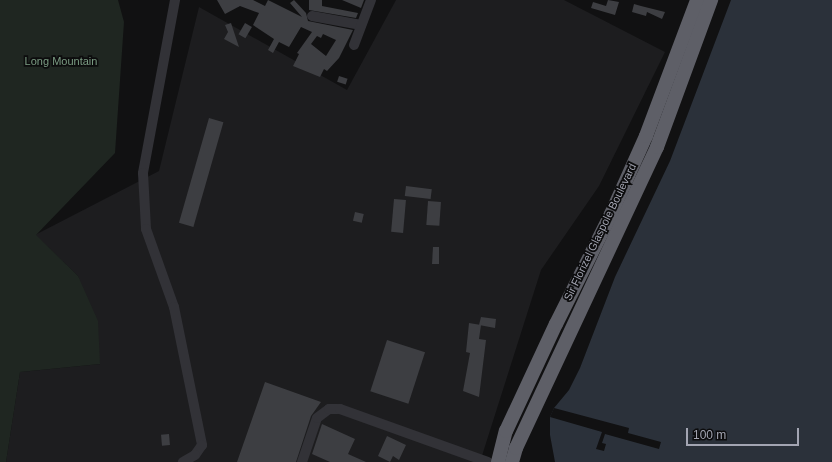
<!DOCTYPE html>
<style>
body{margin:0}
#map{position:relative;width:832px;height:462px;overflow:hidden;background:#111112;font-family:Helvetica,sans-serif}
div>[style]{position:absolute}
.built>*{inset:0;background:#1d1d1f}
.green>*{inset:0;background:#1f2621}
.water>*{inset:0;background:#2b313a}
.pier>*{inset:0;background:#111112}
.building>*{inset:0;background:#3d3e42;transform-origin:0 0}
.minor>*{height:10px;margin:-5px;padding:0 5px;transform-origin:5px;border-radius:5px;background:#323237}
.highway>*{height:14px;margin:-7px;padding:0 7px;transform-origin:7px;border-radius:7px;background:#5e5f67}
span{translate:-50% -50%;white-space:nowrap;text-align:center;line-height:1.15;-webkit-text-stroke:3.5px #0c0c0d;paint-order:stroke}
.park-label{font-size:11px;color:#7b9c83}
.street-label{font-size:11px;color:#a3a5b2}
.scale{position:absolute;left:686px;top:428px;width:113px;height:18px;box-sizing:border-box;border:2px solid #a3a5b2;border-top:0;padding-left:5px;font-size:12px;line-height:14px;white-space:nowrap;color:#a3a5b2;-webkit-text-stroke:3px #0c0c0d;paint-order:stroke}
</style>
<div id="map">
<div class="built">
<div style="clip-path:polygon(396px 0,564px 0,665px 52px,599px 186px,541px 270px,480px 462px,6px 462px,20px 372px,100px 364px,78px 276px,35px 235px,159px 171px,199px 7px,347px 90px)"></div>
</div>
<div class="green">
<div style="clip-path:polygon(0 0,118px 0,124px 22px,115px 153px,36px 235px,78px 276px,98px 321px,100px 364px,20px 372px,6px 462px,0 462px)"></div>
</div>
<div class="water">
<div style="clip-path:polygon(731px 0,832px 0,832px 462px,555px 462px,550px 435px,550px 417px,554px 408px,569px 390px,580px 368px,615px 277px,670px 161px)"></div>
</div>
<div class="pier">
<div style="clip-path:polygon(554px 408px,629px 428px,628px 433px,661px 442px,659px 449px,605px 434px,602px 443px,606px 444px,604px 451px,596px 449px,602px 432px,550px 417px)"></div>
</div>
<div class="building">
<div style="clip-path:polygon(evenodd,217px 0,253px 0,265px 6px,268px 0,302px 17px,290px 3px,294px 0,306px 13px,308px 21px,353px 30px,339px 58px,327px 71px,324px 69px,320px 77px,293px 66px,299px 54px,297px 53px,312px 32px,301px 27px,289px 47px,279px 42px,273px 53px,268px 50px,274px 39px,253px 25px,259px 13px,240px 6px,225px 14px,217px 0,323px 34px,336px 40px,326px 56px,311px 44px,317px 36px,321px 38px,323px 34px)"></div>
<div style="clip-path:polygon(309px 0,322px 0,322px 6px,358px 13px,356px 18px,309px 10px)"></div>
<div style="clip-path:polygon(342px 0,364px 0,361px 8px)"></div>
<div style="clip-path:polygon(608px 0,619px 2px,615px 15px,591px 8px,593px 2px,606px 6px)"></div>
<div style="clip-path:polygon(634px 4px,641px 6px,665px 12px,662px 19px,647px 12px,646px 16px,632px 12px)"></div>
<div style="clip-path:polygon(231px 23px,239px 47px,224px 39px,228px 32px,225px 25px)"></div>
<div style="left:245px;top:23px;width:8px;height:13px;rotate:30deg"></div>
<div style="left:339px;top:76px;width:9px;height:6px;rotate:18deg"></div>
<div style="left:209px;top:118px;width:15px;height:109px;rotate:16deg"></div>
<div style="left:406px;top:186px;width:26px;height:10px;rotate:7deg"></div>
<div style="left:394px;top:199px;width:12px;height:33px;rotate:5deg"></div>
<div style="left:428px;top:201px;width:13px;height:24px;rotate:4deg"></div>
<div style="left:355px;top:212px;width:9px;height:9px;rotate:13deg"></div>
<div style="clip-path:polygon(433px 247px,439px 247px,439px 264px,432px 264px)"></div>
<div style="clip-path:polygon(481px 317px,496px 319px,495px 328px,479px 325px)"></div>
<div style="clip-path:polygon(469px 323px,481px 325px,479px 339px,486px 340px,479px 397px,463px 391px,470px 353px,466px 352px)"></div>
<div style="left:387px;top:340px;width:40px;height:54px;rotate:18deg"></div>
<div style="clip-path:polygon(265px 382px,321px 402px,311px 416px,296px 462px,237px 462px)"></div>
<div style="clip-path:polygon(322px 424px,355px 439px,348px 454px,366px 462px,330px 462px,312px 454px)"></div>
<div style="left:169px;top:434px;width:11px;height:8px;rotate:85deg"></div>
<div style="clip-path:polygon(387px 436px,406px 445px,399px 460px,393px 456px,390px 462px,378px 456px)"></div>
</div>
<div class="minor">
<div style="left:175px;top:0;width:176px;rotate:100.5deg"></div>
<div style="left:143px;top:173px;width:56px;rotate:86.9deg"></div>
<div style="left:146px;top:229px;width:83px;rotate:70.3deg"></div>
<div style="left:174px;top:307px;width:141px;rotate:78.5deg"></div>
<div style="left:202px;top:445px;width:12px;rotate:125deg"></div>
<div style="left:195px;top:455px;width:14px;rotate:150deg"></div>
<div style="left:312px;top:16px;width:50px;rotate:10.4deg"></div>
<div style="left:354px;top:45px;width:48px;rotate:-69.3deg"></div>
<div style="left:302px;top:462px;width:46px;rotate:-71.2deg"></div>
<div style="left:317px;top:418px;width:15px;rotate:-37deg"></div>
<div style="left:329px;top:409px;width:11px"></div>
<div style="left:340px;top:409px;width:157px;rotate:19.7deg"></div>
</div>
<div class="highway">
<div style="left:498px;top:462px;width:32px;rotate:-76deg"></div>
<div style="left:506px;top:431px;width:118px;rotate:-65deg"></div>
<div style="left:556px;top:324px;width:123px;rotate:-63.4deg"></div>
<div style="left:611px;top:214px;width:85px;rotate:-65.8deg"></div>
<div style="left:646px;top:136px;width:145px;rotate:-69.4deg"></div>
<div style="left:512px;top:462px;width:15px;rotate:-74deg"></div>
<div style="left:516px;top:448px;width:332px;rotate:-64.9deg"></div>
<div style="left:657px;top:147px;width:157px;rotate:-69.8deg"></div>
</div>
<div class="park-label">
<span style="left:61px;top:61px">Long Mountain</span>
</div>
<div class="street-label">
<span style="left:600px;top:232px;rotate:-64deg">Sir Florizel Glaspole Boulevard</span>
</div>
<div class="scale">100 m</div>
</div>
